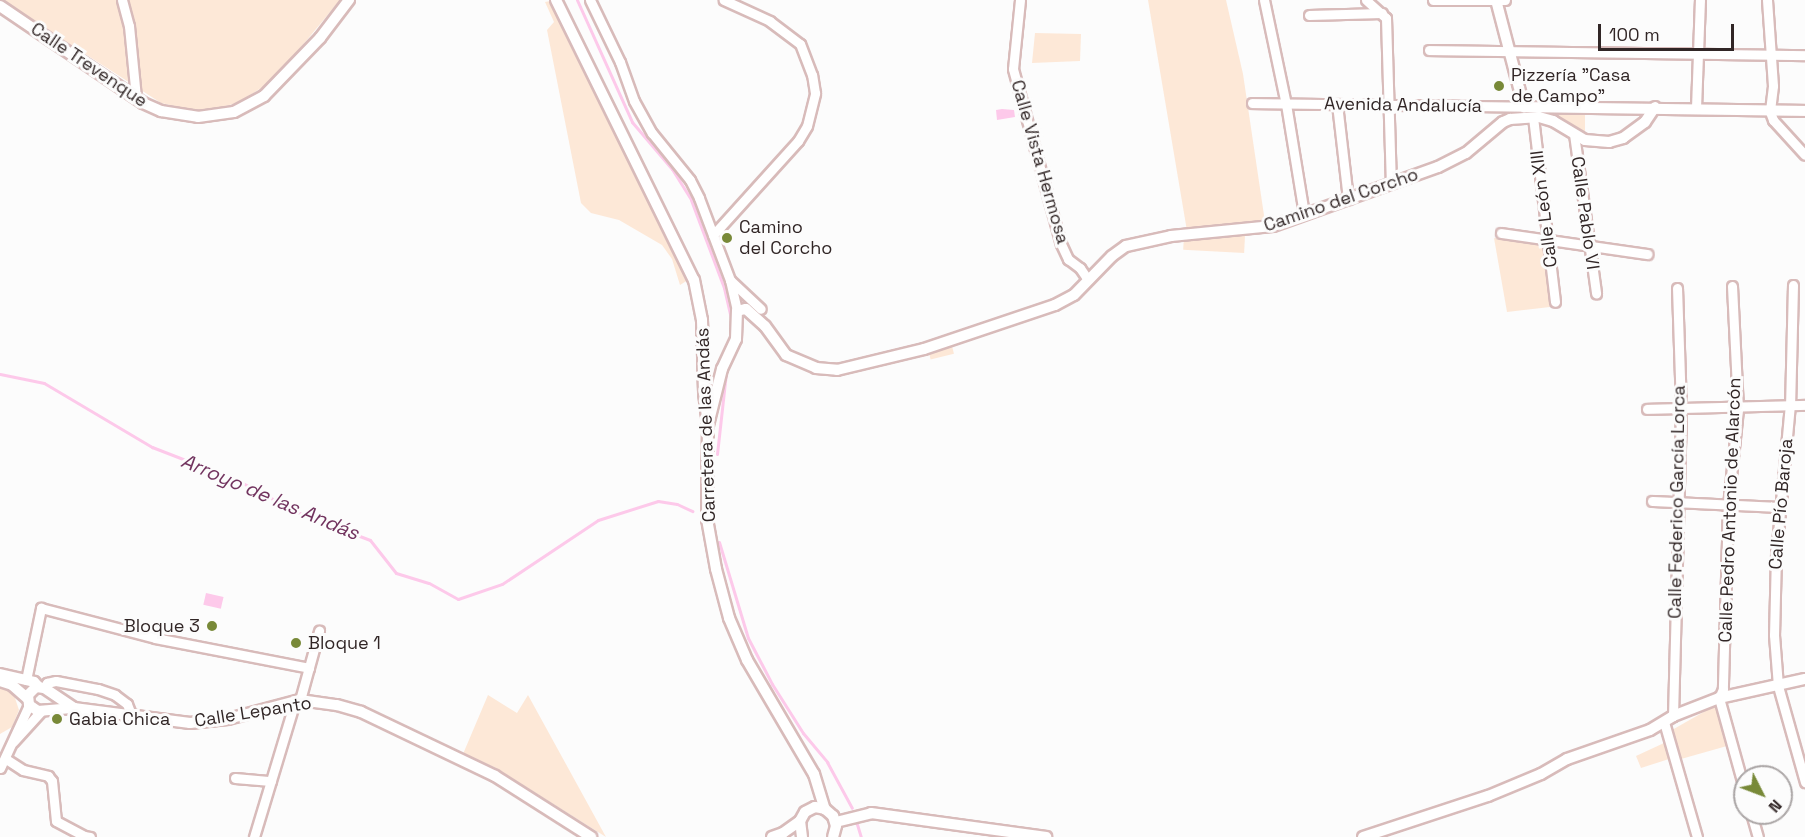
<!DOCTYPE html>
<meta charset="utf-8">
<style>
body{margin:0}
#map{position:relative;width:1805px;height:837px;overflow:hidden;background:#fcfcfc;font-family:"Space Grotesk",sans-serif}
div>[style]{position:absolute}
.green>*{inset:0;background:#fde8d7;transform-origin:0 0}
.water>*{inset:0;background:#fdc9ea;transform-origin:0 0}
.stream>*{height:3px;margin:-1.5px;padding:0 1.5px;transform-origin:1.5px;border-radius:1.5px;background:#fdc9ea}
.roads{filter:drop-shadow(2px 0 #d8bbba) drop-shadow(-2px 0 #d8bbba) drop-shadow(0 2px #d8bbba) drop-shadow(0 -2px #d8bbba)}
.minor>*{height:9px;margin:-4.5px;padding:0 4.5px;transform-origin:4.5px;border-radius:4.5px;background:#fff}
.tertiary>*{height:10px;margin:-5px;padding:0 5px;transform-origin:5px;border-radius:5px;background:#fff}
.dots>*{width:16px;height:16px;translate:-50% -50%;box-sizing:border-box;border:3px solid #fcfcfc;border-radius:50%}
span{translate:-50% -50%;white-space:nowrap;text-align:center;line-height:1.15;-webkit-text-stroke:6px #fcfcfc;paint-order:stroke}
.street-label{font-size:18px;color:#312626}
.poi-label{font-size:18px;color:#312626}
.left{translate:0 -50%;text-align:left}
.right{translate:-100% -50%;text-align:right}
.water-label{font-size:20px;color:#72345f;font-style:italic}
.north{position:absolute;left:1733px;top:765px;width:60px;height:60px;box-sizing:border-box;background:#fcfcfc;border:2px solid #aba6a6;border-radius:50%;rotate:132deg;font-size:16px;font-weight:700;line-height:24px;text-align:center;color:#312626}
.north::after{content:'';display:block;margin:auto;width:21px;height:27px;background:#788938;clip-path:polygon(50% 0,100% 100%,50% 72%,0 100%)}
.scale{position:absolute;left:1598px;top:24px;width:136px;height:27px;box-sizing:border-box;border:3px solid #312626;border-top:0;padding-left:8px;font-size:18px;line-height:21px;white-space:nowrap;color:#312626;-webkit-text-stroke:4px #fcfcfc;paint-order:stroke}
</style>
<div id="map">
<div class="green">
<div style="clip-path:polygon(2px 0,340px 0,273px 81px,237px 103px,202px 112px,161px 103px)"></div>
<div style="clip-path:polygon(1148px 0,1226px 0,1243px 74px,1265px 222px,1187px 231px)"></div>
<div style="clip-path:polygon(550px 1px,679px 259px,688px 280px,680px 285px,672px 259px,662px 245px,619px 220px,591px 213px,581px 203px,547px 30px,554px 22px,545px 2px)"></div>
<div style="clip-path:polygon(1035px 33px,1081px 34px,1080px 61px,1032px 63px)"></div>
<div style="clip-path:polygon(1524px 107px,1585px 107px,1585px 140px,1553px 121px,1526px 117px)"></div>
<div style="left:1245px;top:236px;width:17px;height:61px;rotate:93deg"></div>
<div style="clip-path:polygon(1494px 238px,1543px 246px,1550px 307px,1507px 312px)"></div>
<div style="left:952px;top:346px;width:8px;height:24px;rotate:76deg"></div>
<div style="clip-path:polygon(0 686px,14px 695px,19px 710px,12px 727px,0 734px)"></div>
<div style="clip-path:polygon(488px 695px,517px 713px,528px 695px,606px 837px,494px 767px,463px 754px)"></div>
<div style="clip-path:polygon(1716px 705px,1727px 746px,1681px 759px,1672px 730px)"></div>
<div style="clip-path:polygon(1664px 743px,1669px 759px,1641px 768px,1636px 756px)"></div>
</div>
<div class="water">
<div style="clip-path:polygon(1002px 109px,1014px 110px,1015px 117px,997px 120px,996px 110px)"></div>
<div style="left:206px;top:593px;width:18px;height:12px;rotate:13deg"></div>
</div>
<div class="stream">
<div style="left:577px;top:0;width:134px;rotate:65.7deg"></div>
<div style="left:632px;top:122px;width:62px;rotate:49.6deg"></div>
<div style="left:672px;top:169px;width:36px;rotate:58deg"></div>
<div style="left:691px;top:200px;width:94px;rotate:69.4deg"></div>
<div style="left:724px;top:288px;width:32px;rotate:77deg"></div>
<div style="left:731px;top:319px;width:24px;rotate:92deg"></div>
<div style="left:0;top:374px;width:45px;rotate:11.6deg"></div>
<div style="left:44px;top:383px;width:126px;rotate:30.7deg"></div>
<div style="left:152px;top:447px;width:91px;rotate:21.2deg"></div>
<div style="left:237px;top:480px;width:70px;rotate:28deg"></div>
<div style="left:299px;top:513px;width:76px;rotate:20.8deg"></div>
<div style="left:370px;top:540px;width:42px;rotate:51.8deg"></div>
<div style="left:396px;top:573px;width:34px;rotate:17deg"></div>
<div style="left:429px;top:583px;width:33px;rotate:29deg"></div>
<div style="left:458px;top:599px;width:46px;rotate:-18.8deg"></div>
<div style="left:502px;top:584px;width:115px;rotate:-33.7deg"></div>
<div style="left:598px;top:520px;width:63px;rotate:-17.6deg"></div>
<div style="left:658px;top:501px;width:19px;rotate:9deg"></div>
<div style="left:677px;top:504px;width:17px;rotate:25deg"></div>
<div style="left:717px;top:454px;width:82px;rotate:-83.7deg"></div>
<div style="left:719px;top:542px;width:100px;rotate:73.2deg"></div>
<div style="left:748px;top:638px;width:52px;rotate:62.4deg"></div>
<div style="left:772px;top:684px;width:58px;rotate:57.7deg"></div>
<div style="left:803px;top:733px;width:38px;rotate:50deg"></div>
<div style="left:827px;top:762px;width:52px;rotate:61.5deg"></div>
<div style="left:856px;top:821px;width:17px;rotate:73deg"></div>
</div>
<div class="roads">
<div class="minor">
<div style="left:122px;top:0;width:27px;rotate:75deg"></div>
<div style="left:129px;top:26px;width:72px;rotate:84.4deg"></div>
<div style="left:590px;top:0;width:69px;rotate:64.2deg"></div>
<div style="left:620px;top:62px;width:41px;rotate:70.3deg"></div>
<div style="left:634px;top:101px;width:37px;rotate:61deg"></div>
<div style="left:652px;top:133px;width:60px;rotate:51deg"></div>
<div style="left:690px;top:180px;width:20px;rotate:63deg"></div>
<div style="left:699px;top:198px;width:88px;rotate:69.3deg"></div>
<div style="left:730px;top:280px;width:32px;rotate:77deg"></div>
<div style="left:1020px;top:0;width:69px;rotate:95.8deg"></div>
<div style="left:1013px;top:69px;width:181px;rotate:74.7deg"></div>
<div style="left:1061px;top:244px;width:17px;rotate:65deg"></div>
<div style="left:1068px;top:259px;width:15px;rotate:37deg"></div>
<div style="left:1080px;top:268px;width:14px;rotate:56deg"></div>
<div style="left:1264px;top:0;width:106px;rotate:78.1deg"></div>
<div style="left:1286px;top:104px;width:111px;rotate:80.7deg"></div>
<div style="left:1366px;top:0;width:27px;rotate:42deg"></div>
<div style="left:1386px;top:18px;width:165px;rotate:88.3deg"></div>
<div style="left:1433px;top:0;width:72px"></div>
<div style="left:1767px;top:0;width:86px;rotate:86deg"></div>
<div style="left:1773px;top:86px;width:26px;rotate:97deg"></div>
<div style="left:1770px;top:112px;width:9px;rotate:69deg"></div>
<div style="left:1773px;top:120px;width:47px;rotate:47.6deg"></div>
<div style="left:1309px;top:15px;width:73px;rotate:-1.6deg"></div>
<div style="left:1429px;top:50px;width:376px;rotate:0.8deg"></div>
<div style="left:1252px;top:103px;width:272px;rotate:0.8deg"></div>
<div style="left:1337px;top:104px;width:96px;rotate:83.4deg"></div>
<div style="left:1696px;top:108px;width:108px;rotate:-87.9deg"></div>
<div style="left:1533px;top:117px;width:186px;rotate:83.2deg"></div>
<div style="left:1574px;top:134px;width:161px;rotate:82.1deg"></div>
<div style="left:1501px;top:233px;width:148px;rotate:8.2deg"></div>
<div style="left:713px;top:235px;width:127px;rotate:-47.9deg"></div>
<div style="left:798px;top:141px;width:17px;rotate:-59deg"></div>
<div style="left:807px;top:126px;width:34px;rotate:-76deg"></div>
<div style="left:815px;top:93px;width:18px;rotate:-99deg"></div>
<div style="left:812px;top:75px;width:33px;rotate:-111deg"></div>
<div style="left:800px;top:44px;width:38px;rotate:-143deg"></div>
<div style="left:770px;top:21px;width:51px;rotate:-155.5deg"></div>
<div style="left:730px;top:280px;width:42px;rotate:43.1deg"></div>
<div style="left:1793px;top:285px;width:119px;rotate:91.4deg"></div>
<div style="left:1790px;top:404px;width:151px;rotate:95.3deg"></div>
<div style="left:1776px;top:554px;width:81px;rotate:91.4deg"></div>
<div style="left:1774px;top:635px;width:51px;rotate:85.5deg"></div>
<div style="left:1778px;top:686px;width:100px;rotate:74.3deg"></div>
<div style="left:1732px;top:286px;width:123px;rotate:87.2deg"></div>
<div style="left:1738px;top:409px;width:97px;rotate:95.9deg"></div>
<div style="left:1728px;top:505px;width:184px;rotate:91.6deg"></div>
<div style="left:1723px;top:689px;width:10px;rotate:114deg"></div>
<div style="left:1719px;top:698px;width:98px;rotate:74.5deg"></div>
<div style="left:1647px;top:409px;width:158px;rotate:-1.5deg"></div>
<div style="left:1652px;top:501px;width:128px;rotate:2.7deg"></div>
<div style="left:26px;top:680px;width:74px;rotate:-78.2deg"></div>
<div style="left:41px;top:608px;width:118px;rotate:14.7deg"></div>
<div style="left:155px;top:638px;width:157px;rotate:11deg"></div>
<div style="left:44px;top:688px;width:6px;rotate:-59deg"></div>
<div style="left:47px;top:683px;width:9px;rotate:-13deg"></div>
<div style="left:56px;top:681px;width:43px;rotate:10.8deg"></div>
<div style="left:98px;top:689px;width:18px;rotate:19deg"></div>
<div style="left:115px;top:695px;width:15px;rotate:37deg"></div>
<div style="left:127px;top:704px;width:14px;rotate:69deg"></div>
<div style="left:300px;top:700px;width:72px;rotate:-74.6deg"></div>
<div style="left:1673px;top:716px;width:308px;rotate:-88.5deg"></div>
<div style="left:1681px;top:408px;width:120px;rotate:-91.9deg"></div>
<div style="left:1664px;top:722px;width:120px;rotate:74deg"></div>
<div style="left:13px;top:742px;width:43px;rotate:-47.8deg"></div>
<div style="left:6px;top:759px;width:20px;rotate:33deg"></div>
<div style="left:23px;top:770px;width:26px;rotate:13deg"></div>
<div style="left:48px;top:776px;width:6px;rotate:51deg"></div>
<div style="left:52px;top:781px;width:40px;rotate:84.3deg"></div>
<div style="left:56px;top:821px;width:32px;rotate:28deg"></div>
<div style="left:84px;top:836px;width:6px;rotate:9deg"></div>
<div style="left:0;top:768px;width:69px;rotate:-65.3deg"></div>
<div style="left:235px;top:778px;width:36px;rotate:5deg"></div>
<div style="left:1751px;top:813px;width:25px;rotate:74deg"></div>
<div style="left:254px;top:837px;width:142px;rotate:-73.2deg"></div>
</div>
<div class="tertiary">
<div style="left:556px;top:0;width:312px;rotate:63.8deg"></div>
<div style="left:694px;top:280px;width:41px;rotate:78.7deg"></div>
<div style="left:702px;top:320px;width:73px;rotate:88.4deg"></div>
<div style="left:704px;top:393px;width:32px;rotate:83deg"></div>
<div style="left:708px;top:425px;width:94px;rotate:90.6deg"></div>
<div style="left:707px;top:519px;width:51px;rotate:79.8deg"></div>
<div style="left:716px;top:569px;width:51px;rotate:75.1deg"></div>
<div style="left:729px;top:618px;width:46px;rotate:66.8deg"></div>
<div style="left:747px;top:660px;width:132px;rotate:59.6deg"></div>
<div style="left:814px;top:774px;width:37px;rotate:73deg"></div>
<div style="left:1496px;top:0;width:111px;rotate:75.3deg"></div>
<div style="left:1524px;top:107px;width:281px;rotate:0.8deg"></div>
<div style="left:0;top:6px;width:173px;rotate:34.1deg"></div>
<div style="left:143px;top:103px;width:20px;rotate:24deg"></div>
<div style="left:161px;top:111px;width:37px;rotate:9deg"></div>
<div style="left:198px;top:117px;width:36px;rotate:-8deg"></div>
<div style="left:234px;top:112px;width:34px;rotate:-28deg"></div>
<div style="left:264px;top:96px;width:81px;rotate:-46deg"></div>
<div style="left:320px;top:38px;width:48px;rotate:-52.7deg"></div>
<div style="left:708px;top:425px;width:58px;rotate:-76deg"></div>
<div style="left:722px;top:369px;width:33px;rotate:-65deg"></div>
<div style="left:736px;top:339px;width:28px;rotate:-88deg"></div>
<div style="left:737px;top:311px;width:9px;rotate:-13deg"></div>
<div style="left:746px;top:309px;width:25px;rotate:42deg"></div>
<div style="left:765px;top:326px;width:36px;rotate:54deg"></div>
<div style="left:786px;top:355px;width:33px;rotate:23deg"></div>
<div style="left:816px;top:368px;width:21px;rotate:5deg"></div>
<div style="left:837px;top:370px;width:89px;rotate:-13.6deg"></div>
<div style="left:924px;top:349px;width:138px;rotate:-18.6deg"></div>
<div style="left:1055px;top:305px;width:21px;rotate:-28deg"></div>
<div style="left:1074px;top:295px;width:54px;rotate:-45.7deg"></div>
<div style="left:1112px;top:256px;width:17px;rotate:-36deg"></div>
<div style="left:1126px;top:246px;width:46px;rotate:-12.5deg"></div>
<div style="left:1171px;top:236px;width:102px;rotate:-5.6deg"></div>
<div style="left:1273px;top:226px;width:175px;rotate:-19.7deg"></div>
<div style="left:1438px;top:167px;width:31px;rotate:-27deg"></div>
<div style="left:1466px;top:153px;width:48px;rotate:-40deg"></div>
<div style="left:1503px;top:122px;width:8px;rotate:-23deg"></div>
<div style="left:1510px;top:119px;width:29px;rotate:-4deg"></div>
<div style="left:1539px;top:117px;width:15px;rotate:16deg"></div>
<div style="left:1553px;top:121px;width:37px;rotate:31deg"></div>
<div style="left:1585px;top:140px;width:24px;rotate:5deg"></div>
<div style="left:1609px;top:142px;width:15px;rotate:-16deg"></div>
<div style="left:1623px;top:138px;width:27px;rotate:-36deg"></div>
<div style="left:1645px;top:122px;width:18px;rotate:-56deg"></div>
<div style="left:0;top:674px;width:35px;rotate:13deg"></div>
<div style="left:34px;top:682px;width:7px;rotate:45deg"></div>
<div style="left:0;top:681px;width:13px;rotate:18deg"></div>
<div style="left:12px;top:685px;width:20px;rotate:41deg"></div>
<div style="left:74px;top:708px;width:36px;rotate:-146deg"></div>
<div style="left:44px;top:688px;width:8px;rotate:-173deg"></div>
<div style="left:36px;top:687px;width:11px;rotate:135deg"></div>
<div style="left:28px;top:695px;width:10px;rotate:84deg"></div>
<div style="left:29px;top:705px;width:11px;rotate:34deg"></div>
<div style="left:38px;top:711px;width:36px;rotate:-5deg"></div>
<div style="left:74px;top:708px;width:117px;rotate:7.4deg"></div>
<div style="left:190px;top:723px;width:38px;rotate:-6deg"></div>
<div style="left:228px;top:719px;width:74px;rotate:-14.8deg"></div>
<div style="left:300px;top:700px;width:37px;rotate:8deg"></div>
<div style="left:337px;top:705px;width:25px;rotate:16deg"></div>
<div style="left:361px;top:712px;width:148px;rotate:25.5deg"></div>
<div style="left:495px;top:776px;width:114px;rotate:32.4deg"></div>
<div style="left:836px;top:822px;width:36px;rotate:-14deg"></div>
<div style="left:871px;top:813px;width:177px;rotate:7.8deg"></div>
<div style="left:772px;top:837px;width:12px;rotate:-20deg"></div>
<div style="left:783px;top:833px;width:21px;rotate:-35deg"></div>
<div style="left:802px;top:837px;width:16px;rotate:-97deg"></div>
<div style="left:800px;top:821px;width:10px;rotate:-61deg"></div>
<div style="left:805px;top:812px;width:11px;rotate:-27deg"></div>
<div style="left:815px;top:807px;width:10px;rotate:11deg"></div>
<div style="left:825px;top:809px;width:11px;rotate:41deg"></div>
<div style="left:833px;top:816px;width:10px;rotate:73deg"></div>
<div style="left:836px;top:826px;width:11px;rotate:105deg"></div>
<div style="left:1363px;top:837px;width:132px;rotate:-18.2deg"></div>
<div style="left:1488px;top:796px;width:57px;rotate:-22.5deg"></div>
<div style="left:1541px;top:774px;width:30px;rotate:-30deg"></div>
<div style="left:1567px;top:759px;width:88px;rotate:-19.3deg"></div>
<div style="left:1650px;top:730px;width:27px;rotate:-31deg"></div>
<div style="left:1673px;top:716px;width:49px;rotate:-21.4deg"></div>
<div style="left:1719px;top:698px;width:88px;rotate:-12.5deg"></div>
</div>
</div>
<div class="dots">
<div style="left:1499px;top:86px;background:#788938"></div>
<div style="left:727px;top:238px;background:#788938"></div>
<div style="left:212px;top:626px;background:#788938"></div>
<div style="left:296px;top:643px;background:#788938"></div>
<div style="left:57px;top:719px;background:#788938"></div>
</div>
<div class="street-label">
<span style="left:89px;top:65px;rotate:34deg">Calle Trevenque</span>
<span style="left:1403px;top:105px;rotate:1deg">Avenida Andalucía</span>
<span style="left:1040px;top:162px;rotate:74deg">Calle Vista Hermosa</span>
<span style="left:1341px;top:200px;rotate:-19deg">Camino del Corcho</span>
<span style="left:1544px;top:209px;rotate:-97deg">Calle León XIII</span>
<span style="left:1585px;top:213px;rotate:82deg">Calle Pablo VI</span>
<span style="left:706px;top:425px;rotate:-92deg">Carretera de las Andás</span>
<span style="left:1677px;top:502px;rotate:-89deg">Calle Federico García Lorca</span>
<span style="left:1781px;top:504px;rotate:-85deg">Calle Pío Baroja</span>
<span style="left:1730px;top:510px;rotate:-88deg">Calle Pedro Antonio de Alarcón</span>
<span style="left:253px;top:712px;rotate:-9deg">Calle Lepanto</span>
</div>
<div class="poi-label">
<span class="left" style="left:1511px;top:86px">Pizzería "Casa<br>de Campo"</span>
<span class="left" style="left:739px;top:238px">Camino<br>del Corcho</span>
<span class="right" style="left:200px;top:626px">Bloque 3</span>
<span class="left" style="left:308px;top:643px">Bloque 1</span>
<span class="left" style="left:69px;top:719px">Gabia Chica</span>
</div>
<div class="water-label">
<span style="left:270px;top:497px;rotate:23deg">Arroyo de las Andás</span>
</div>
<div class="north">N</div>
<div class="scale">100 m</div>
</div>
